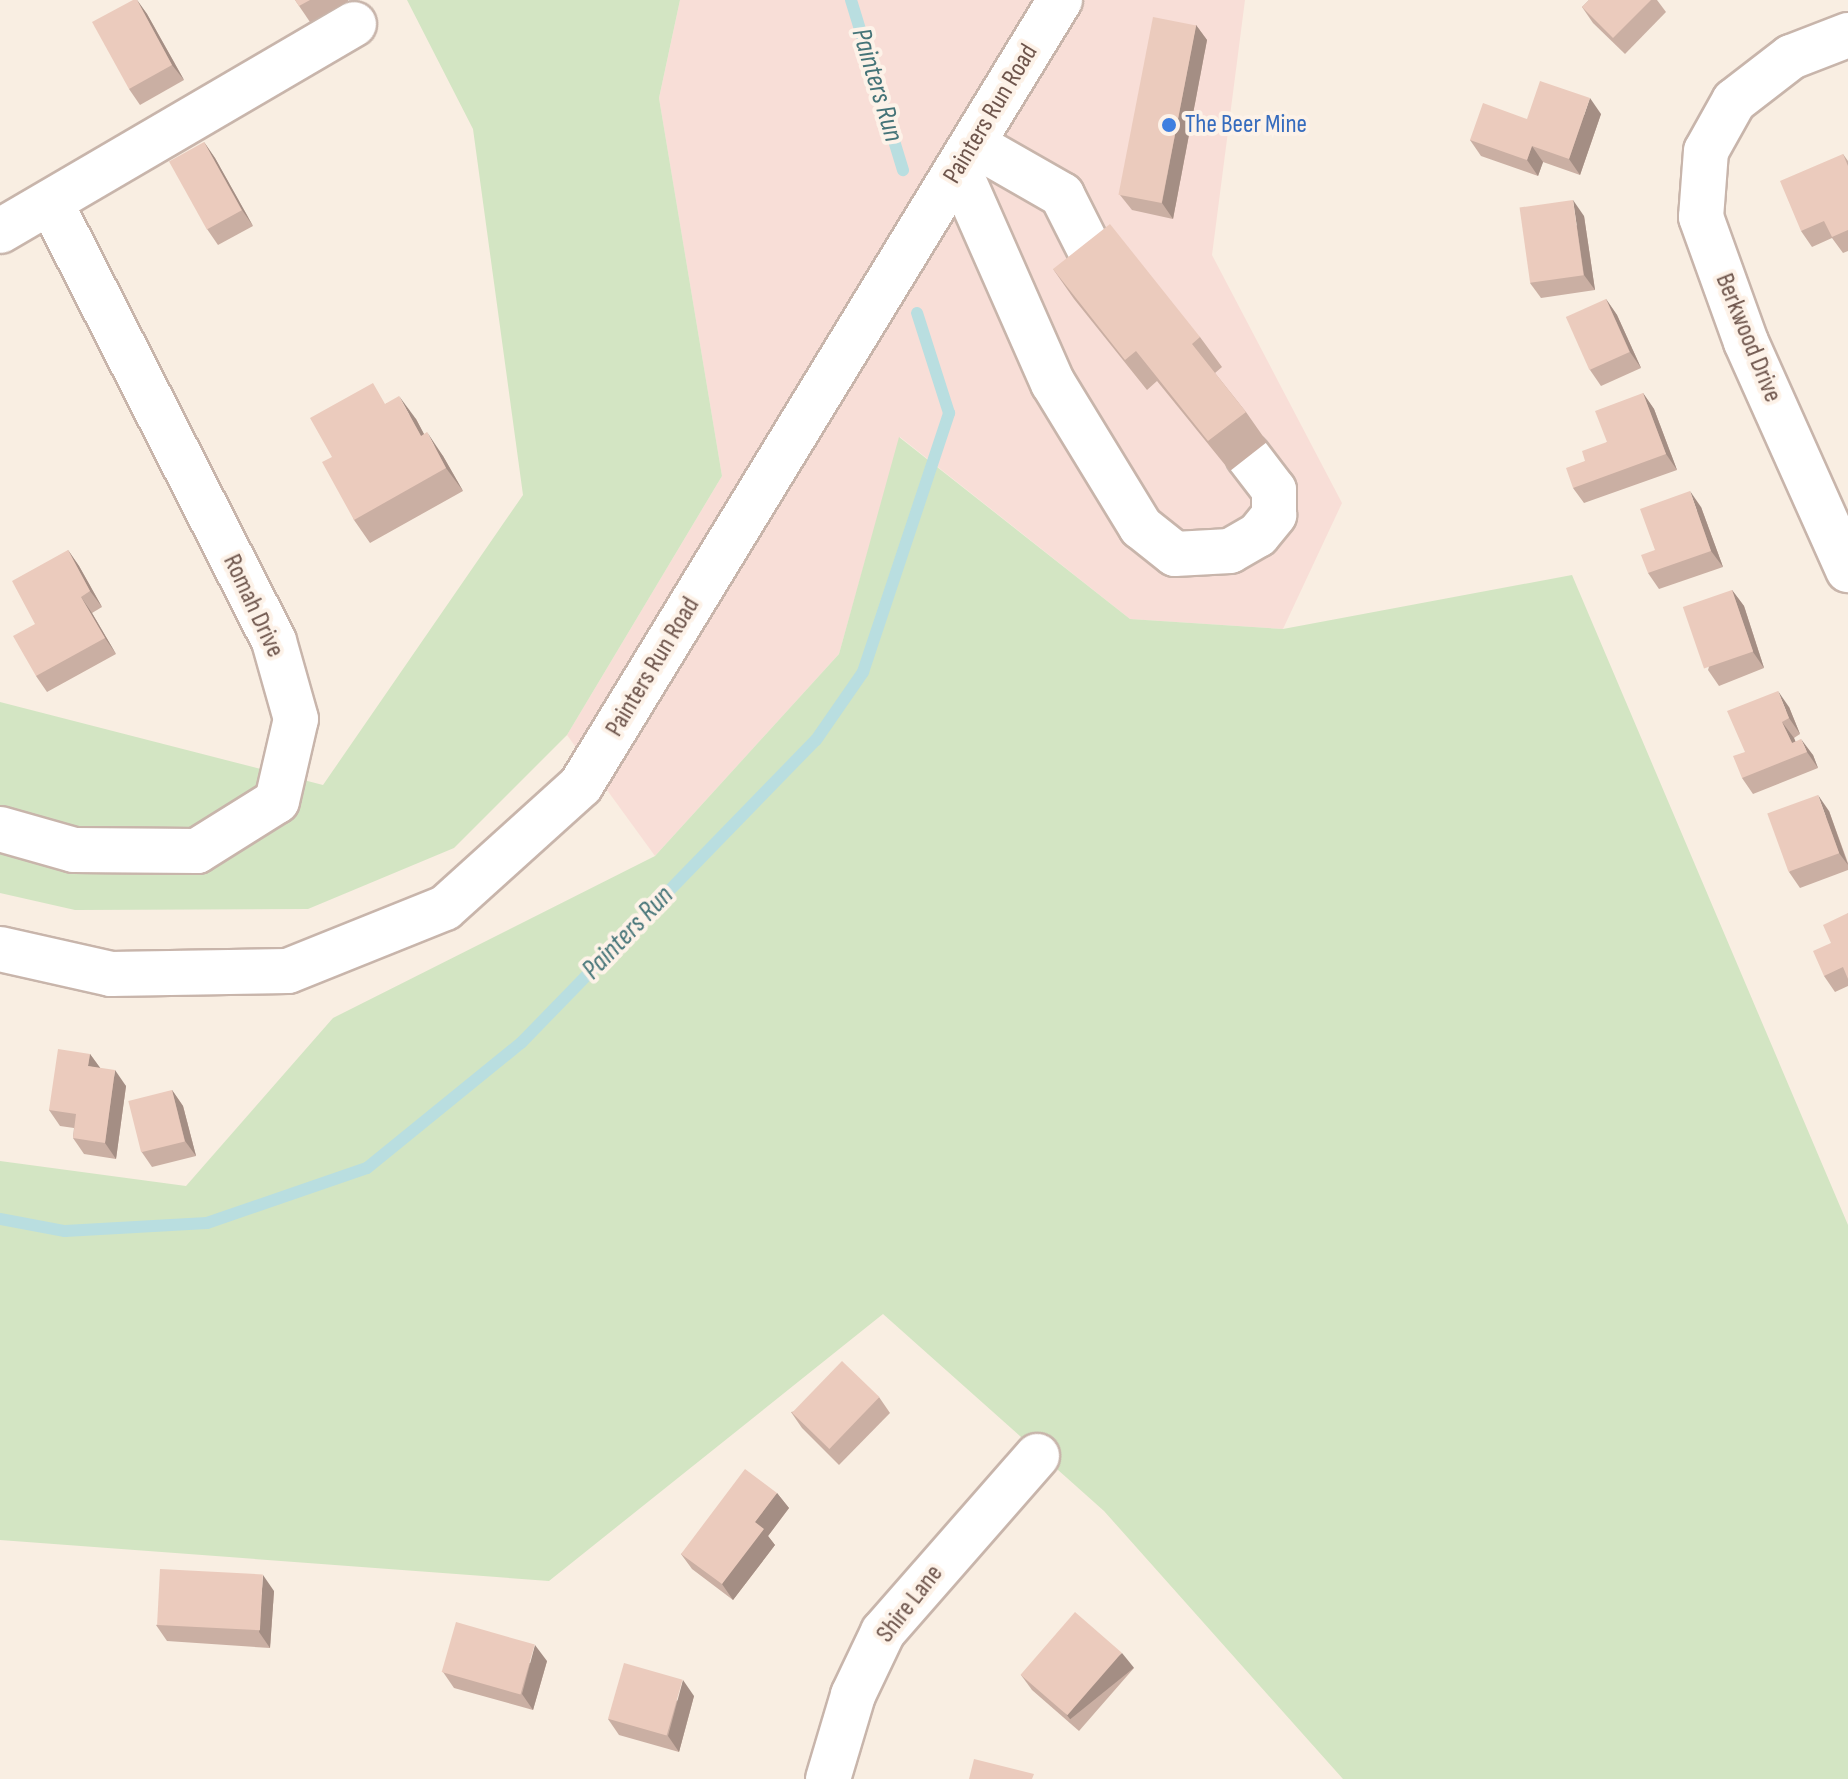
<!DOCTYPE html>
<style>
body{margin:0}
#map{position:relative;width:1848px;height:1779px;overflow:hidden;background:#f9eee2;font-family:"Sofia Sans Condensed",sans-serif}
div>[style]{position:absolute}
.commercial>*{inset:0;background:#f8ded7}
.green>*{inset:0;background:#d3e5c3}
.stream>*{height:12px;margin:-6px;padding:0 6px;transform-origin:6px;border-radius:6px;background:#b9dee0}
.roads{filter:drop-shadow(2px 0 #c8b5ab) drop-shadow(-2px 0 #c8b5ab) drop-shadow(0 2px #c8b5ab) drop-shadow(0 -2px #c8b5ab)}
.minor>*{height:44px;margin:-22px;padding:0 22px;transform-origin:22px;border-radius:22px;background:#fff}
.wall>*{inset:0;background:#caafa3}
.shaded-wall>*{inset:0;background:#a48e84;transform-origin:0 0}
.building>*{inset:0;background:#ebcbbd;transform-origin:0 0}
.dots>*{width:22px;height:22px;translate:-50% -50%;box-sizing:border-box;border:4px solid #fdf2e8;border-radius:50%}
span{translate:-50% -50%;white-space:nowrap;text-align:center;line-height:1.15;-webkit-text-stroke:8px #fdf2e8;paint-order:stroke}
.street-label{font-size:26px;color:#6e554c}
.shop-label{font-size:26px;color:#366cbe}
.left{translate:0 -50%;text-align:left}
.water-label{font-size:28px;color:#457478;font-style:italic}
</style>
<div id="map">
<div class="commercial">
<div style="clip-path:polygon(680px 0,1245px 0,1212px 255px,1342px 503px,1283px 629px,1130px 619px,900px 437px,839px 654px,655px 856px,567px 735px,722px 476px,659px 98px)"></div>
</div>
<div class="green">
<div style="clip-path:polygon(407px 0,680px 0,659px 98px,722px 476px,567px 735px,454px 848px,308px 909px,75px 910px,0 893px,0 702px,323px 785px,523px 495px,473px 129px)"></div>
<div style="clip-path:polygon(899px 437px,1130px 619px,1283px 629px,1572px 575px,1848px 1225px,1848px 1779px,1343px 1779px,1104px 1511px,883px 1314px,549px 1581px,0 1540px,0 1161px,186px 1186px,333px 1018px,655px 856px,839px 654px)"></div>
</div>
<div class="stream">
<div style="left:851px;top:0;width:178px;rotate:73deg"></div>
<div style="left:0;top:1219px;width:66px;rotate:10.5deg"></div>
<div style="left:65px;top:1231px;width:142px;rotate:-3.2deg"></div>
<div style="left:207px;top:1223px;width:169px;rotate:-19deg"></div>
<div style="left:367px;top:1168px;width:198px;rotate:-39.1deg"></div>
<div style="left:521px;top:1043px;width:423px;rotate:-45.8deg"></div>
<div style="left:816px;top:740px;width:83px;rotate:-55.3deg"></div>
<div style="left:863px;top:672px;width:273px;rotate:-71.6deg"></div>
<div style="left:949px;top:413px;width:105px;rotate:-107.7deg"></div>
</div>
<div class="roads">
<div class="minor">
<div style="left:1848px;top:35px;width:61px;rotate:158.9deg"></div>
<div style="left:1791px;top:57px;width:72px;rotate:142.3deg"></div>
<div style="left:1734px;top:101px;width:57px;rotate:119.2deg"></div>
<div style="left:1706px;top:151px;width:66px;rotate:94.3deg"></div>
<div style="left:1701px;top:217px;width:133px;rotate:70.2deg"></div>
<div style="left:1746px;top:342px;width:250px;rotate:65.9deg"></div>
<div style="left:973px;top:144px;width:103px;rotate:29.8deg"></div>
<div style="left:1062px;top:195px;width:91px;rotate:63.2deg"></div>
<div style="left:958px;top:168px;width:235px;rotate:66.2deg"></div>
<div style="left:1053px;top:383px;width:169px;rotate:58.6deg"></div>
<div style="left:1141px;top:527px;width:43px;rotate:38.5deg"></div>
<div style="left:1175px;top:554px;width:55px;rotate:-3.1deg"></div>
<div style="left:1230px;top:551px;width:32px;rotate:-30deg"></div>
<div style="left:1258px;top:535px;width:26px;rotate:-51deg"></div>
<div style="left:1274px;top:515px;width:25px;rotate:-90deg"></div>
<div style="left:1274px;top:490px;width:43px;rotate:-127.4deg"></div>
<div style="left:0;top:231px;width:410px;rotate:-30.3deg"></div>
<div style="left:0;top:829px;width:77px;rotate:15.8deg"></div>
<div style="left:74px;top:850px;width:123px;rotate:0.5deg"></div>
<div style="left:197px;top:851px;width:94px;rotate:-32deg"></div>
<div style="left:277px;top:801px;width:84px;rotate:-77deg"></div>
<div style="left:296px;top:719px;width:81px;rotate:-105.8deg"></div>
<div style="left:274px;top:641px;width:492px;rotate:-117deg"></div>
<div style="left:0;top:949px;width:114px;rotate:12.7deg"></div>
<div style="left:111px;top:974px;width:177px;rotate:-1deg"></div>
<div style="left:288px;top:971px;width:169px;rotate:-21.9deg"></div>
<div style="left:445px;top:908px;width:183px;rotate:-42.1deg"></div>
<div style="left:581px;top:785px;width:920px;rotate:-58.61deg"></div>
<div style="left:828px;top:1779px;width:88px;rotate:-73.4deg"></div>
<div style="left:853px;top:1695px;width:70px;rotate:-64.5deg"></div>
<div style="left:883px;top:1632px;width:234px;rotate:-48.8deg"></div>
</div>
</div>
<div class="wall">
<div style="clip-path:polygon(137px 0,147px 14px,184px 80px,140px 105px,129px 89px)"></div>
<div style="clip-path:polygon(295px 0,348px 0,348px 1px,310px 22px)"></div>
<div style="clip-path:polygon(1589px 0,1657px 0,1666px 12px,1625px 54px,1593px 23px,1582px 7px)"></div>
<div style="clip-path:polygon(1196px 25px,1207px 40px,1173px 219px,1132px 210px,1120px 195px)"></div>
<div style="clip-path:polygon(1601px 114px,1580px 175px,1543px 162px,1538px 176px,1481px 156px,1470px 140px,1527px 119px)"></div>
<div style="clip-path:polygon(204px 142px,215px 158px,253px 226px,218px 245px,207px 229px)"></div>
<div style="clip-path:polygon(1843px 154px,1848px 161px,1848px 251px,1843px 253px,1832px 238px,1812px 247px,1801px 231px)"></div>
<div style="clip-path:polygon(1584px 216px,1595px 290px,1541px 298px,1530px 283px)"></div>
<div style="clip-path:polygon(1053px 269px,1200px 337px,1222px 367px,1215px 373px,1246px 412px,1267px 442px,1230px 471px,1157px 381px,1147px 390px,1074px 299px)"></div>
<div style="clip-path:polygon(1606px 299px,1617px 315px,1641px 368px,1601px 386px,1590px 370px)"></div>
<div style="clip-path:polygon(1643px 393px,1654px 409px,1677px 470px,1584px 503px,1573px 488px,1585px 461px,1607px 442px)"></div>
<div style="clip-path:polygon(387px 403px,416px 419px,424px 434px,443px 456px,463px 491px,370px 543px,354px 520px,332px 457px)"></div>
<div style="clip-path:polygon(1701px 507px,1723px 567px,1659px 589px,1648px 573px,1655px 550px)"></div>
<div style="clip-path:polygon(68px 550px,79px 566px,102px 607px,92px 613px,116px 654px,47px 692px,36px 676px,35px 624px)"></div>
<div style="clip-path:polygon(1732px 590px,1744px 606px,1764px 668px,1719px 686px,1708px 670px)"></div>
<div style="clip-path:polygon(1789px 707px,1800px 734px,1794px 738px,1795px 742px,1813px 755px,1818px 768px,1753px 794px,1742px 778px,1745px 752px)"></div>
<div style="clip-path:polygon(1829px 811px,1848px 863px,1848px 870px,1800px 888px,1789px 872px)"></div>
<div style="clip-path:polygon(1848px 913px,1848px 986px,1835px 992px,1824px 976px,1831px 943px)"></div>
<div style="clip-path:polygon(90px 1054px,100px 1068px,126px 1086px,116px 1159px,84px 1154px,73px 1138px,74px 1128px,60px 1126px,49px 1110px)"></div>
<div style="clip-path:polygon(172px 1090px,183px 1106px,196px 1156px,152px 1167px,141px 1151px)"></div>
<div style="clip-path:polygon(879px 1397px,890px 1413px,839px 1465px,802px 1428px,791px 1412px)"></div>
<div style="clip-path:polygon(777px 1493px,789px 1508px,768px 1536px,775px 1545px,733px 1600px,692px 1569px,681px 1554px)"></div>
<div style="clip-path:polygon(274px 1591px,270px 1648px,167px 1641px,156px 1625px)"></div>
<div style="clip-path:polygon(547px 1661px,533px 1710px,454px 1688px,443px 1672px)"></div>
<div style="clip-path:polygon(1134px 1668px,1079px 1731px,1032px 1690px,1021px 1675px)"></div>
<div style="clip-path:polygon(694px 1696px,679px 1752px,619px 1735px,608px 1719px)"></div>
</div>
<div class="shaded-wall">
<div style="clip-path:polygon(137px 0,147px 14px,184px 80px,172px 65px)"></div>
<div style="clip-path:polygon(1196px 25px,1207px 40px,1173px 219px,1162px 203px)"></div>
<div style="clip-path:polygon(1590px 98px,1601px 114px,1580px 175px,1569px 159px)"></div>
<div style="clip-path:polygon(204px 142px,215px 158px,253px 226px,242px 210px)"></div>
<div style="clip-path:polygon(1532px 146px,1543px 162px,1538px 176px,1527px 160px)"></div>
<div style="clip-path:polygon(1573px 200px,1584px 216px,1595px 290px,1584px 275px)"></div>
<div style="clip-path:polygon(1606px 299px,1617px 315px,1641px 368px,1630px 352px)"></div>
<div style="clip-path:polygon(1643px 393px,1654px 409px,1677px 470px,1666px 454px)"></div>
<div style="clip-path:polygon(399px 396px,416px 419px,437px 459px,421px 436px)"></div>
<div style="clip-path:polygon(427px 432px,443px 456px,463px 491px,446px 468px)"></div>
<div style="clip-path:polygon(1690px 491px,1701px 507px,1723px 567px,1711px 551px)"></div>
<div style="clip-path:polygon(68px 550px,79px 566px,102px 607px,90px 591px)"></div>
<div style="clip-path:polygon(1732px 590px,1744px 606px,1764px 668px,1753px 652px)"></div>
<div style="clip-path:polygon(81px 597px,92px 613px,116px 654px,105px 638px)"></div>
<div style="clip-path:polygon(1778px 691px,1789px 707px,1800px 734px,1789px 718px)"></div>
<div style="clip-path:polygon(1782px 722px,1794px 738px,1801px 754px,1792px 743px)"></div>
<div style="clip-path:polygon(1801px 739px,1813px 755px,1818px 768px,1807px 752px)"></div>
<div style="clip-path:polygon(1818px 795px,1829px 811px,1848px 865px,1839px 853px)"></div>
<div style="clip-path:polygon(90px 1054px,101px 1069px,88px 1066px)"></div>
<div style="clip-path:polygon(115px 1070px,126px 1086px,116px 1159px,105px 1143px)"></div>
<div style="clip-path:polygon(172px 1090px,183px 1106px,196px 1156px,185px 1141px)"></div>
<div style="clip-path:polygon(777px 1493px,789px 1508px,768px 1536px,775px 1545px,733px 1600px,722px 1584px,755px 1522px)"></div>
<div style="clip-path:polygon(263px 1575px,274px 1591px,270px 1648px,259px 1632px)"></div>
<div style="clip-path:polygon(535px 1645px,547px 1661px,533px 1710px,522px 1694px)"></div>
<div style="left:1122px;top:1653px;width:19px;height:82px;rotate:51deg"></div>
<div style="clip-path:polygon(683px 1680px,694px 1696px,679px 1752px,668px 1736px)"></div>
</div>
<div class="building">
<div style="clip-path:polygon(133px 0,137px 0,172px 65px,129px 89px,92px 22px)"></div>
<div style="clip-path:polygon(295px 0,310px 0,299px 6px)"></div>
<div style="clip-path:polygon(1589px 0,1651px 0,1613px 38px,1582px 7px)"></div>
<div style="left:1153px;top:17px;width:44px;height:181px;rotate:11deg"></div>
<div style="clip-path:polygon(1540px 81px,1590px 98px,1569px 159px,1532px 146px,1527px 160px,1470px 140px,1483px 103px,1527px 119px)"></div>
<div style="left:204px;top:142px;width:78px;height:40px;rotate:61deg"></div>
<div style="clip-path:polygon(1843px 154px,1848px 166px,1848px 230px,1832px 237px,1824px 221px,1801px 231px,1780px 181px)"></div>
<div style="left:1573px;top:200px;width:76px;height:54px;rotate:82deg"></div>
<div style="clip-path:polygon(1110px 224px,1200px 337px,1192px 344px,1246px 412px,1208px 441px,1136px 351px,1125px 360px,1053px 269px)"></div>
<div style="left:1606px;top:299px;width:58px;height:44px;rotate:66deg"></div>
<div style="clip-path:polygon(373px 383px,385px 404px,399px 396px,421px 436px,427px 432px,446px 468px,354px 520px,322px 462px,332px 457px,310px 418px)"></div>
<div style="clip-path:polygon(1643px 393px,1666px 454px,1573px 488px,1566px 468px,1585px 461px,1582px 451px,1607px 442px,1595px 411px)"></div>
<div style="clip-path:polygon(1690px 491px,1711px 551px,1648px 573px,1641px 555px,1655px 550px,1640px 509px)"></div>
<div style="clip-path:polygon(68px 550px,90px 591px,81px 597px,105px 638px,36px 676px,13px 636px,35px 624px,12px 581px)"></div>
<div style="left:1732px;top:590px;width:65px;height:52px;rotate:71deg"></div>
<div style="clip-path:polygon(1778px 691px,1789px 718px,1782px 722px,1792px 743px,1801px 739px,1807px 752px,1742px 778px,1733px 756px,1745px 752px,1727px 711px)"></div>
<div style="left:1818px;top:795px;width:62px;height:54px;rotate:70deg"></div>
<div style="clip-path:polygon(1848px 913px,1848px 979px,1843px 967px,1824px 976px,1813px 951px,1831px 943px,1823px 925px)"></div>
<div style="clip-path:polygon(58px 1049px,90px 1054px,88px 1066px,115px 1070px,105px 1143px,73px 1138px,76px 1114px,49px 1110px)"></div>
<div style="left:172px;top:1090px;width:53px;height:45px;rotate:76deg"></div>
<div style="left:842px;top:1361px;width:52px;height:72px;rotate:44deg"></div>
<div style="clip-path:polygon(745px 1469px,777px 1493px,755px 1522px,764px 1529px,722px 1584px,681px 1554px)"></div>
<div style="left:160px;top:1569px;width:103px;height:56px;rotate:3deg"></div>
<div style="left:1075px;top:1612px;width:62px;height:83px;rotate:41deg"></div>
<div style="left:456px;top:1622px;width:82px;height:52px;rotate:16deg"></div>
<div style="left:624px;top:1663px;width:61px;height:58px;rotate:16deg"></div>
<div style="clip-path:polygon(974px 1759px,1034px 1774px,1032px 1779px,969px 1779px)"></div>
</div>
<div class="dots">
<div style="left:1169px;top:125px;background:#3f7fe0"></div>
</div>
<div class="street-label">
<span style="left:991px;top:114px;rotate:-59deg">Painters Run Road</span>
<span style="left:1748px;top:338px;rotate:68deg">Berkwood Drive</span>
<span style="left:253px;top:606px;rotate:65deg">Romah Drive</span>
<span style="left:653px;top:667px;rotate:-59deg">Painters Run Road</span>
<span style="left:910px;top:1604px;rotate:-52deg">Shire Lane</span>
</div>
<div class="shop-label">
<span class="left" style="left:1185px;top:125px">The Beer Mine</span>
</div>
<div class="water-label">
<span style="left:877px;top:85px;rotate:73deg">Painters Run</span>
<span style="left:628px;top:933px;rotate:-46deg">Painters Run</span>
</div>
</div>
